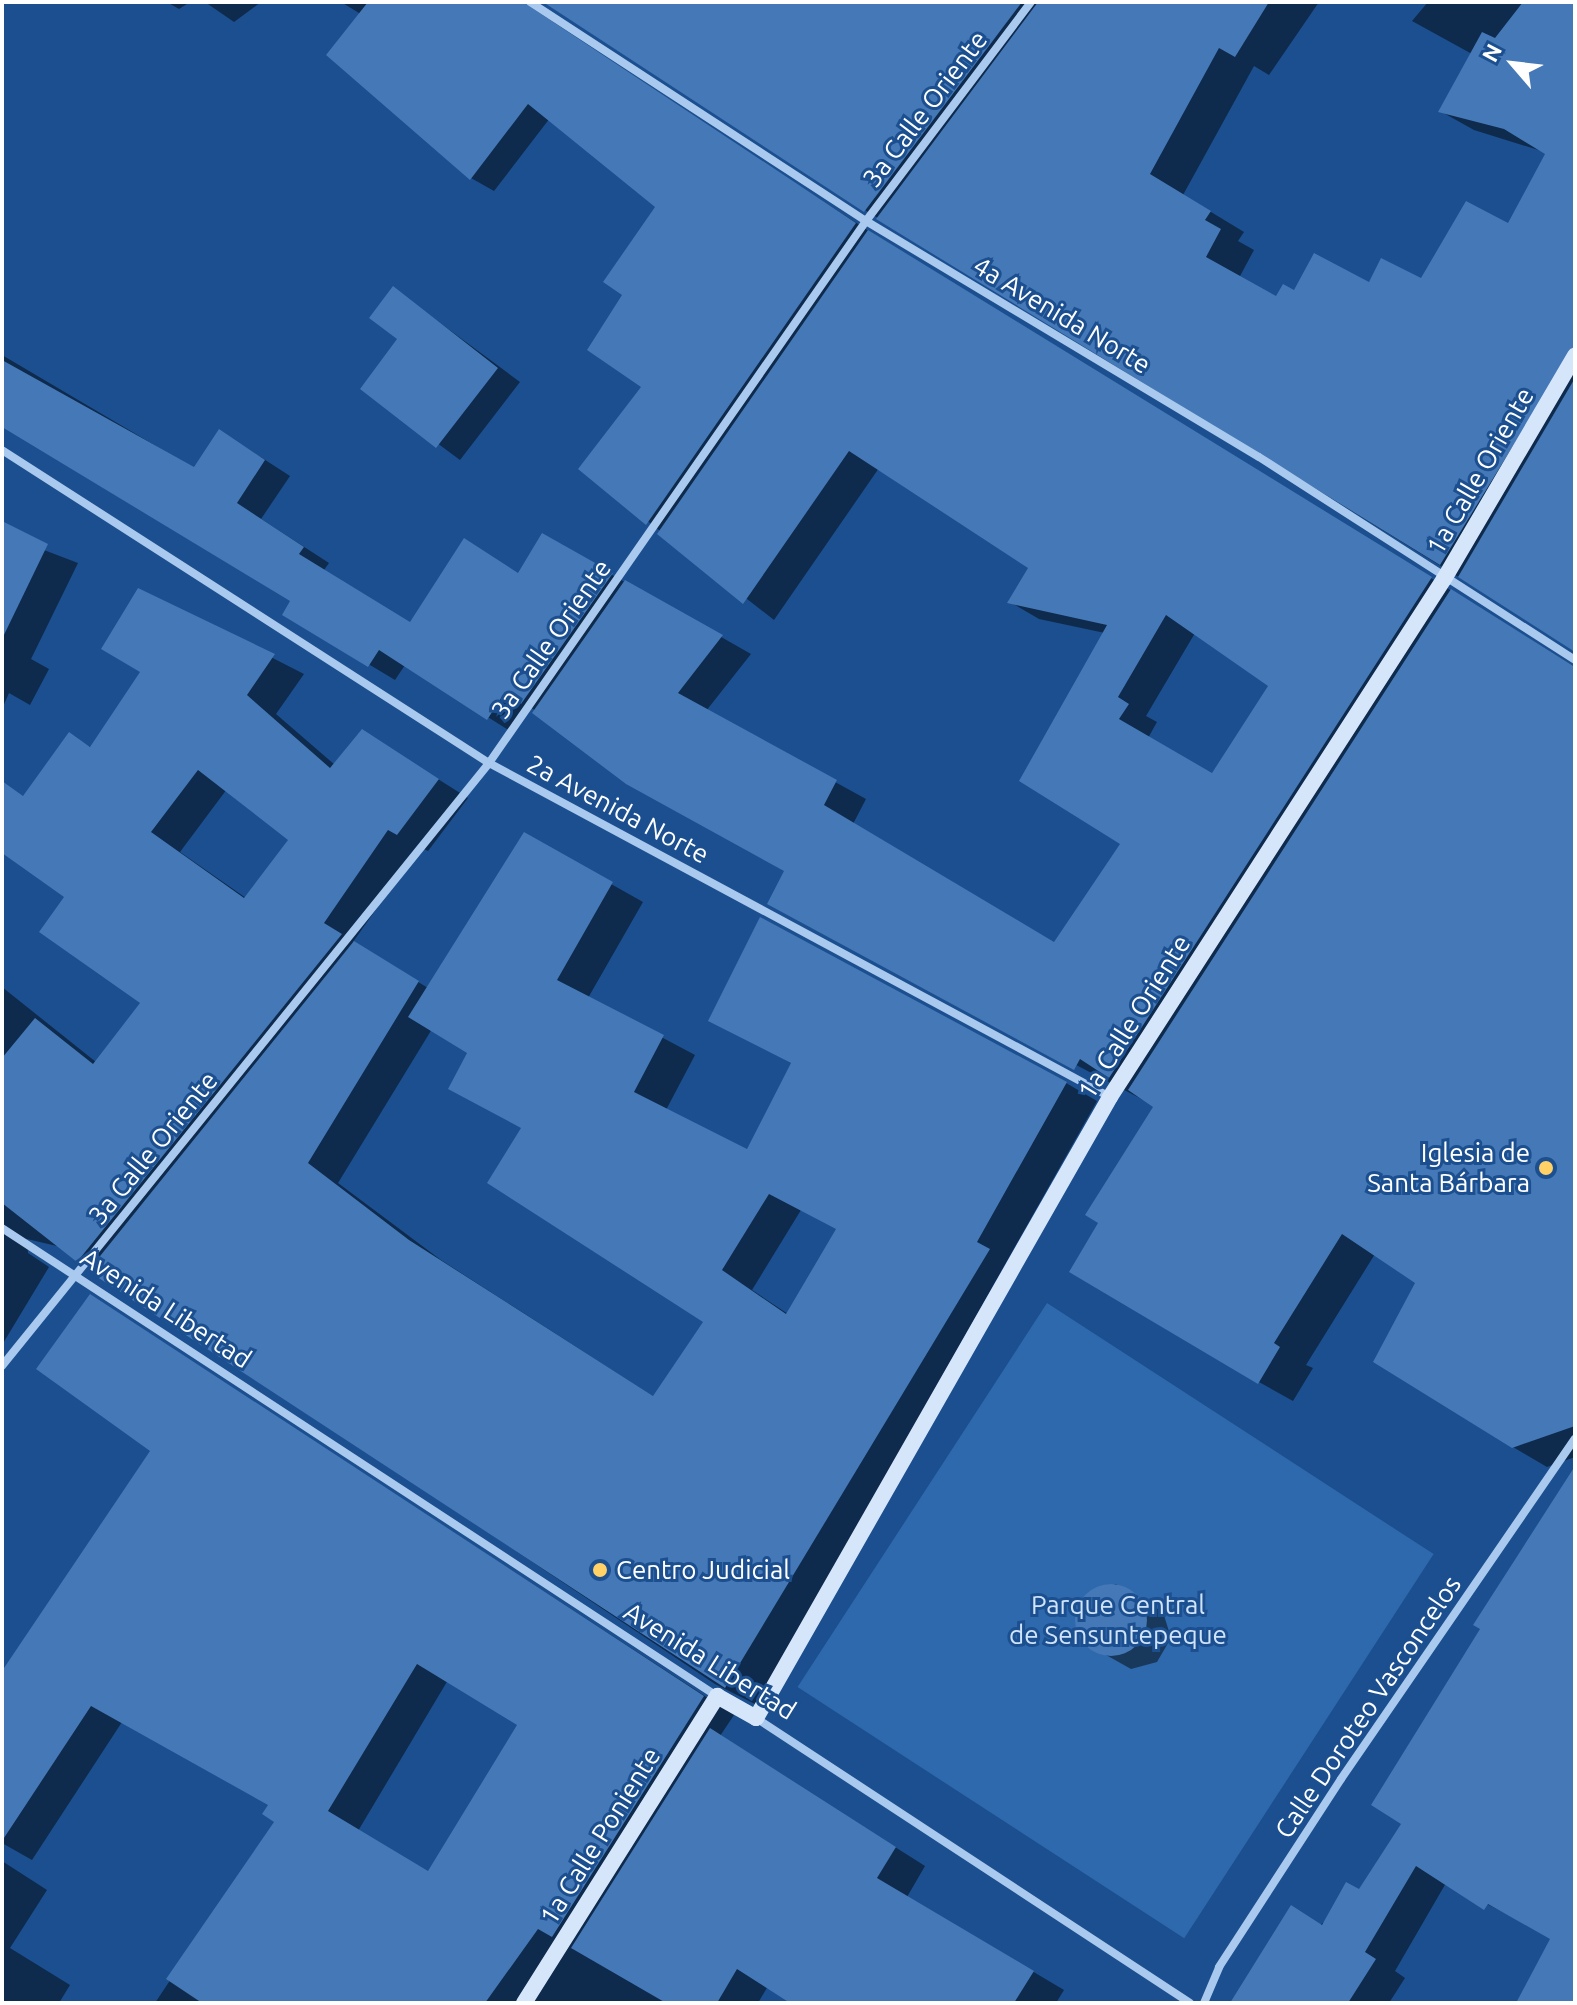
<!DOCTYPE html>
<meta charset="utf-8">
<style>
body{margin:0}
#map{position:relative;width:1577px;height:2005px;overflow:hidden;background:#1b4f8f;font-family:Ubuntu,sans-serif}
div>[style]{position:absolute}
.green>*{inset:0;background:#2e69ad;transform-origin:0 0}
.shadow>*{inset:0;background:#0007}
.building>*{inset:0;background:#4478b7}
.round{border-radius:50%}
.street>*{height:8px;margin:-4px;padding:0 4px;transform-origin:4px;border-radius:4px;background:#a9c9ee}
.secondary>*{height:16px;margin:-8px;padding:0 8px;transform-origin:8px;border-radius:8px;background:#d6e6fa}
.dots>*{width:22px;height:22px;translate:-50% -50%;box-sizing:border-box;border:4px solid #1b4f8f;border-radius:50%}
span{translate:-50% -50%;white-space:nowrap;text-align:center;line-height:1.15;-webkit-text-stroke:6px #1b4f8f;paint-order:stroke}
.street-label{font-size:26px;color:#fff}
.poi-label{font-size:26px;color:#fff}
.right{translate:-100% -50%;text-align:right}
.left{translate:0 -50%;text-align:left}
.park-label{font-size:26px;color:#cfe3fa}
.frame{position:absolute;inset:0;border:4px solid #fff;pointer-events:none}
.north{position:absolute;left:1473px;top:24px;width:80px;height:80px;-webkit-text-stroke:6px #1b4f8f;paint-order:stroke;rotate:298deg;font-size:22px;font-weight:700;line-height:32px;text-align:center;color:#fff}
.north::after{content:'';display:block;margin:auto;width:28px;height:36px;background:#fff;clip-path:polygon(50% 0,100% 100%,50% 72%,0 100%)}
</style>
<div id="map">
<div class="green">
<div style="left:1047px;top:1303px;width:461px;height:458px;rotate:33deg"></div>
</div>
<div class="shadow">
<div style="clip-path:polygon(167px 2px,190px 2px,179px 9px)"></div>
<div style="clip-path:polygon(205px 2px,261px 2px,234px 22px)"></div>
<div style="clip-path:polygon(evenodd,341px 2px,485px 2px,552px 25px,878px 237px,1575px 667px,1575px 1457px,1547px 1467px,1513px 1447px,1417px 1282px,1375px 1254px,1306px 1365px,1313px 1368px,1293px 1401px,1259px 1382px,1101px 1223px,1155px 1106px,799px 921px,786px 871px,536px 711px,530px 707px,513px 733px,405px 665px,395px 680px,285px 614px,293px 600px,2px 422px,2px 355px,195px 469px,220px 431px,290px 476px,261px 519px,329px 563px,324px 570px,411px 624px,520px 574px,542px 535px,751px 654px,706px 711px,866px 799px,853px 824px,1055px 944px,1123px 843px,1105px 633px,1039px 619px,1010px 602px,1031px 567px,879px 468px,774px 620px,581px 469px,644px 386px,625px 295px,657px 207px,550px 118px,494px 191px,471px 178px,364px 16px,341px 2px,1195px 633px,1270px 685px,1213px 775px,1148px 738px,1157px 722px,1146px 716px,1195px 633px)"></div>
<div style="clip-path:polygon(546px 2px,1319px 2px,1269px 75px,1254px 66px,1183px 195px,1244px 232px,1238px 241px,1254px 250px,1239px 278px,1277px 299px,1422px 280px,1509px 226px,1548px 153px,1474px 130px,1440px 111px,1472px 54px,1412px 21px,1428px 2px,1575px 2px,1575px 649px,865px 210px)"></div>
<div style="clip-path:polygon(394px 289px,520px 382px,460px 460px,363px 388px,400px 339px)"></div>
<div style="clip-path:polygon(2px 534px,78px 563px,31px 659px,49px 669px,30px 705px,9px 693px,2px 709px)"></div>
<div style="clip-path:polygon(evenodd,139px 590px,304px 674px,276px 714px,335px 765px,362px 731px,468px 798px,428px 851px,420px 847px,353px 942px,428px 988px,524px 835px,643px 902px,588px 998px,695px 1055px,666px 1110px,748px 1152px,793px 1064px,711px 1020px,1066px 1083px,1097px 1101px,757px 1705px,715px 1684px,61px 1247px,27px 1239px,28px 1253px,49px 1267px,2px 1345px,2px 987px,96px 1062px,143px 1002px,66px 897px,2px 851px,2px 788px,25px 797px,70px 735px,92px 748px,143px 671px,139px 590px,227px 789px,291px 840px,246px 898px,180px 852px,227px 789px,139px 590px,432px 1029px,469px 1052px,523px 1128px,705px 1321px,654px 1397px,441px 1260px,338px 1183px,432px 1029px,139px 590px,801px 1210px,838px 1229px,788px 1314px,752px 1290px,801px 1210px)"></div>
<div style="clip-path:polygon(evenodd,90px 1296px,734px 1715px,720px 1736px,925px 1866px,907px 1897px,1064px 1990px,1056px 2003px,794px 2003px,768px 1986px,758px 2003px,155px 2003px,276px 1821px,270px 1805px,122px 1722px,32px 1860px,2px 1843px,2px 1675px,153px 1451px,90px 1296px,448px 1680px,520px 1724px,429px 1874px,358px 1831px,448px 1680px)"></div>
<div style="clip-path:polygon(1575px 1469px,1575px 2003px,1522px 2003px,1553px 1938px,1446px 1883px,1395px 1971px,1405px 1978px,1389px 2003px,1232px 2003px,1359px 1891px,1404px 1824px,1483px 1629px)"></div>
<div style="clip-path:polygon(1116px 1584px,1163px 1612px,1171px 1638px,1157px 1662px,1131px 1669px,1083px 1642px,1076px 1616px,1090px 1592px)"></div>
<div style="clip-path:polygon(2px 1861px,47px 1890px,10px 1948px,70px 1985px,59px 2003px,2px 2003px)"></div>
</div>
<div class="building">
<div style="clip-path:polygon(368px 2px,523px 2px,856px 223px,646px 525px,578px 469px,641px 387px,587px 350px,622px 295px,603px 282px,655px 207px,528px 104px,470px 180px,326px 55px)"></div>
<div style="clip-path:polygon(543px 2px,1022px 2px,864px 212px)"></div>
<div style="clip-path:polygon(1038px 2px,1269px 2px,1235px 57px,1219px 48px,1150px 174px,1211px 211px,1205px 220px,1221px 229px,1206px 257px,1276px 296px,1283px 284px,1294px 290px,1314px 253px,1369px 282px,1381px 258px,1421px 278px,1466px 201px,1508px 223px,1545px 154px,1504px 129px,1438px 112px,1482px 32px,1495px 38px,1523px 2px,1575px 2px,1575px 345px,1440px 565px,876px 219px)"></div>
<div style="clip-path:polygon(evenodd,868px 230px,1432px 577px,1109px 1078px,1080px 1059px,1074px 1070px,767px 904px,784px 871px,626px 784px,532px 713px,625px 580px,723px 635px,678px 693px,837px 780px,824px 805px,1054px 942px,1120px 844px,1019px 781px,1107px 625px,1007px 603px,1028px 568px,849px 451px,743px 604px,657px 534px,868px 230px,1166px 615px,1268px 686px,1212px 773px,1119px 719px,1129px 704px,1118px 697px,1166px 615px)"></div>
<div style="clip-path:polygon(393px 286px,498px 368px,436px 448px,360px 389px,397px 339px,369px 318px)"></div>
<div style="clip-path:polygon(2px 360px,194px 467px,219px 429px,265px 460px,237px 503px,304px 547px,299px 554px,410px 622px,464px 538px,518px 573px,542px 533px,613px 573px,521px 704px,505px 692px,487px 720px,379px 650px,368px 667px,282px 615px,290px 601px,2px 427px)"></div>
<div style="clip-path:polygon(1575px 378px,1575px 652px,1458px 577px)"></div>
<div style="clip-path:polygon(2px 521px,48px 544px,2px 639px)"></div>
<div style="clip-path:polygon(evenodd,138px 588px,275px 654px,247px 695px,330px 768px,362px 729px,439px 779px,397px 835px,388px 830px,324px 923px,342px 934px,77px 1262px,2px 1203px,2px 1058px,35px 1018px,93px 1064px,140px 1003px,39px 932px,64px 897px,2px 853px,2px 781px,23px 796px,69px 732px,90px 747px,140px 672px,101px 649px,138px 588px,198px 770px,288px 840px,244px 898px,151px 832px,198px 770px)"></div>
<div style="clip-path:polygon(1451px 589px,1575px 667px,1575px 1426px,1512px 1448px,1373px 1362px,1415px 1283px,1342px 1234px,1274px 1343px,1280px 1347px,1258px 1384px,1069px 1272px,1098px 1223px,1085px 1215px,1153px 1107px,1128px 1090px)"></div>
<div style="clip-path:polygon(evenodd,524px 832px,613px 882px,557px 980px,664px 1035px,634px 1092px,747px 1149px,791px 1063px,708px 1021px,760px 917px,1067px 1082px,977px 1242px,990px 1249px,725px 1688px,88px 1271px,354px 941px,419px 981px,308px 1163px,409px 1240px,653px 1396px,703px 1322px,487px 1183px,521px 1128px,448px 1089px,467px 1053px,408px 1017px,524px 832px,769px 1194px,836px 1229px,786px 1314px,722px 1270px,769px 1194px)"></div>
<div style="clip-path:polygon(evenodd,90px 1294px,704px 1696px,552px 1937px,538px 1929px,485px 2003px,202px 2003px,166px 1979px,274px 1822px,262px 1814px,268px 1805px,91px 1706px,2px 1841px,2px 1671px,150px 1451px,36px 1369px,90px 1294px,417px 1664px,517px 1725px,428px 1871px,328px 1811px,417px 1664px)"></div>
<div style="clip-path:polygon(1575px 1466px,1575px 2003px,1516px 2003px,1550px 1939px,1488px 1904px,1484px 1910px,1416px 1866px,1365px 1952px,1376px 1959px,1348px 2003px,1230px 2003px,1291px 1905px,1322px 1925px,1346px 1882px,1359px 1889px,1401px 1824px,1371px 1805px,1480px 1629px,1473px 1625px)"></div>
<div class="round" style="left:1075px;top:1584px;width:72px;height:72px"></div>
<div style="clip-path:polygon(710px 1728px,896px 1847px,877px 1878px,1034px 1971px,1014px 2003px,790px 2003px,737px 1969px,717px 2003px,666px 2003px,571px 1948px)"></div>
</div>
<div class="street">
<div style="left:530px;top:2px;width:401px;rotate:33.1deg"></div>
<div style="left:866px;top:221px;width:458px;rotate:31deg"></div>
<div style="left:1259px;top:457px;width:376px;rotate:32.7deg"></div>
<div style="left:2px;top:450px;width:579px;rotate:32.73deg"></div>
<div style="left:489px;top:763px;width:705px;rotate:28.27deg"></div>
<div style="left:2px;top:1228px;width:855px;rotate:33.21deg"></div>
<div style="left:2px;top:1366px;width:775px;rotate:-51.07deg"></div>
<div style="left:489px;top:763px;width:660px;rotate:-55.18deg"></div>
<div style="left:866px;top:221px;width:274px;rotate:-53deg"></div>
<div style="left:756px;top:1718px;width:519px;rotate:33.29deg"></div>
<div style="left:1204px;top:2003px;width:39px;rotate:-67deg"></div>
<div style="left:1219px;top:1967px;width:224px;rotate:-57deg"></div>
<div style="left:1341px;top:1779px;width:413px;rotate:-55.5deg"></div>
</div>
<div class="secondary">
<div style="left:524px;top:2003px;width:363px;rotate:-57.8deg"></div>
<div style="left:717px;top:1696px;width:45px;rotate:29.4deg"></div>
<div style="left:756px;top:1718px;width:715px;rotate:-60.31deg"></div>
<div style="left:1110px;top:1097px;width:616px;rotate:-57.19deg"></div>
<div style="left:1444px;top:579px;width:259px;rotate:-59.6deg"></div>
</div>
<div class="dots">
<div style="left:1546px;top:1168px;background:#ffd166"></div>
<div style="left:600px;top:1570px;background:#ffd166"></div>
</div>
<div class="street-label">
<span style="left:925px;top:109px;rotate:-53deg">3a Calle Oriente</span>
<span style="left:1062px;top:315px;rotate:31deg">4a Avenida Norte</span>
<span style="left:1480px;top:471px;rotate:-60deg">1a Calle Oriente</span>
<span style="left:551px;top:639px;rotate:-55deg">3a Calle Oriente</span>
<span style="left:618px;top:809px;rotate:28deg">2a Avenida Norte</span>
<span style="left:1134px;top:1017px;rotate:-58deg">1a Calle Oriente</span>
<span style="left:153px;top:1148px;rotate:-51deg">3a Calle Oriente</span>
<span style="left:166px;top:1308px;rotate:33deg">Avenida Libertad</span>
<span style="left:710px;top:1661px;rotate:32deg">Avenida Libertad</span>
<span style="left:1368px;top:1707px;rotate:-56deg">Calle Doroteo Vasconcelos</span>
<span style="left:600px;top:1836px;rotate:-58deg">1a Calle Poniente</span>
</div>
<div class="poi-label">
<span class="right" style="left:1530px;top:1168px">Iglesia de<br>Santa Bárbara</span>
<span class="left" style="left:616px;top:1570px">Centro Judicial</span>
</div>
<div class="park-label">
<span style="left:1118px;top:1620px">Parque Central<br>de Sensuntepeque</span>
</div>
<div class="frame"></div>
<div class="north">N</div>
</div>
